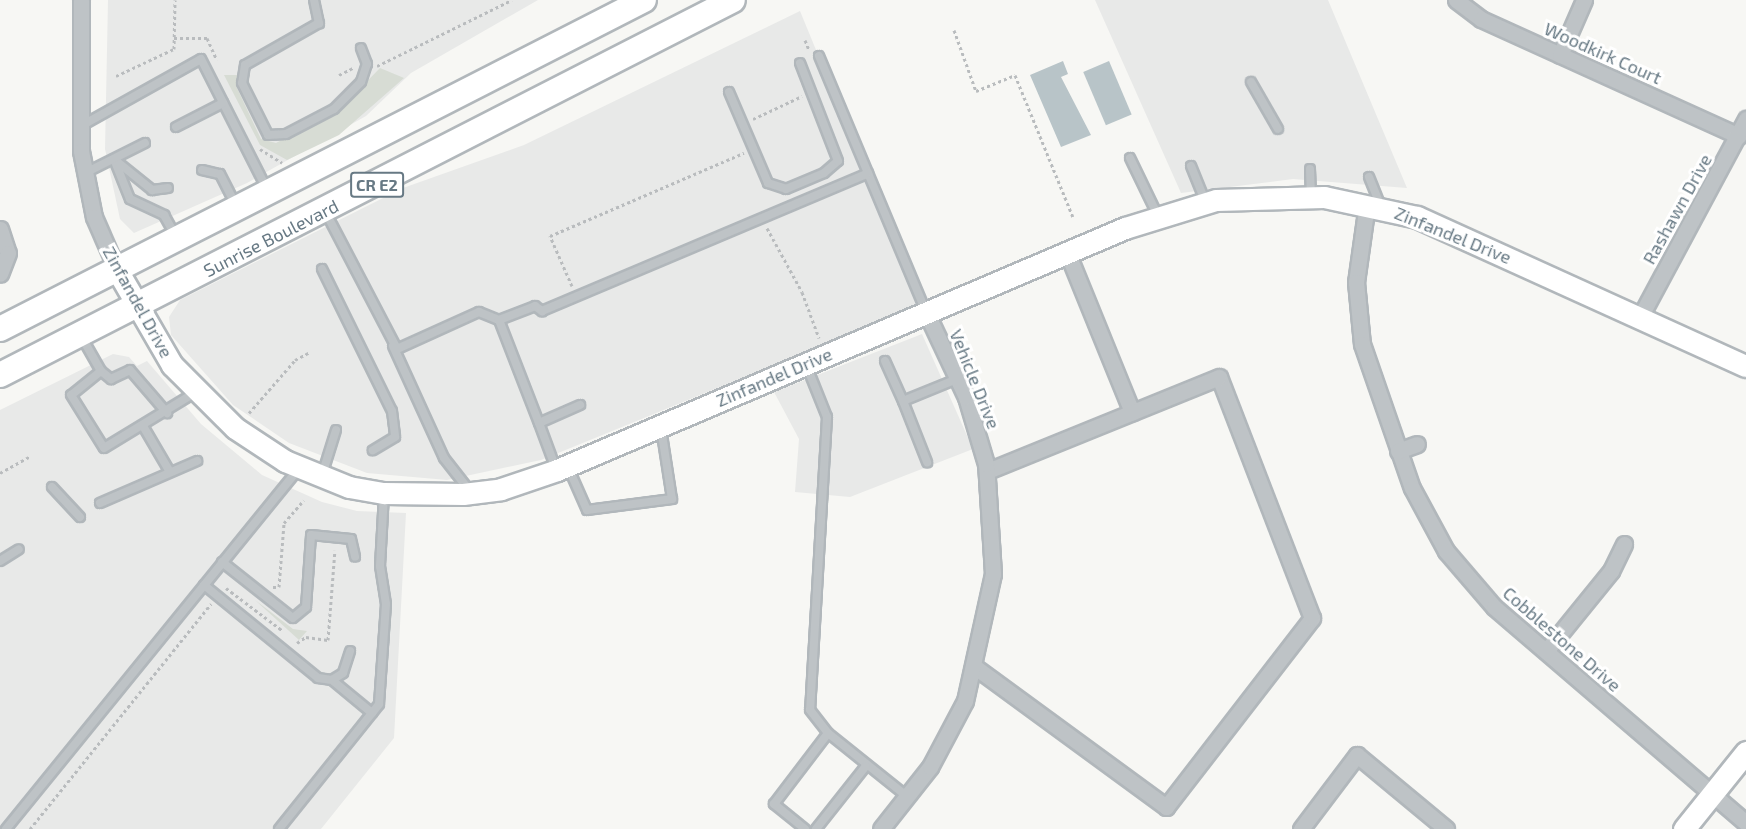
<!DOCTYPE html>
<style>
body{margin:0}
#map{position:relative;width:1746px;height:829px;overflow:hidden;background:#f7f7f4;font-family:"Exo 2",sans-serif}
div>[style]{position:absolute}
.built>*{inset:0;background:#e8e9e8}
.green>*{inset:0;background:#d7dcd4}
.water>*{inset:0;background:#b8c4c8;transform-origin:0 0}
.path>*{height:3px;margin-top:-1.5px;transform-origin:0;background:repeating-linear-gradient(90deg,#b9bcbe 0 3px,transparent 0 6px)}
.roads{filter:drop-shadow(2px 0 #b1b7bb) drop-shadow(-2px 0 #b1b7bb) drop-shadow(0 2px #b1b7bb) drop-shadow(0 -2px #b1b7bb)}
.lane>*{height:8px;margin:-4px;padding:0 4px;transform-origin:4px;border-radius:4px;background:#bec3c6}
.street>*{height:15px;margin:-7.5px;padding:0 7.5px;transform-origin:7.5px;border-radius:7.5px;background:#bec3c6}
.secondary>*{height:21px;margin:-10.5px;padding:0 10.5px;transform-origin:10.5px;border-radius:10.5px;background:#fff}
.primary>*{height:24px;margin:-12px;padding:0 12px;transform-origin:12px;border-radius:12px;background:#fff}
span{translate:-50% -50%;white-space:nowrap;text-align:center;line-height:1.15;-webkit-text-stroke:6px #fff;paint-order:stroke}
.shield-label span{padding:2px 4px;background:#fff;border:2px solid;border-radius:4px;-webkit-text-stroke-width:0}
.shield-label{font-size:16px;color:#677984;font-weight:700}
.street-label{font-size:18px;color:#677984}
</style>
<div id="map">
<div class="built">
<div style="clip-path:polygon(108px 0,538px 0,411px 73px,366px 116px,247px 183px,134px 233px,120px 219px,105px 149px)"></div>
<div style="clip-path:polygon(1095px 0,1328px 0,1407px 188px,1293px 179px,1181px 193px)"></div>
<div style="clip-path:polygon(800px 11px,921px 305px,541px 460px,447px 480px,367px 473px,289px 443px,233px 405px,171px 335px,169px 317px,180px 300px,403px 188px,524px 145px)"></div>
<div style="clip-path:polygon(922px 334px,973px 449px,850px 497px,795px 492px,799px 439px,774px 392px)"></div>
<div style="clip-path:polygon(113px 354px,129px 357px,137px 366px,147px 361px,201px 424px,262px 475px,322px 502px,357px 511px,406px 513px,394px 738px,321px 829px,0 829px,0 410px)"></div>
</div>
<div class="green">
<div style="clip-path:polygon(380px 68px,404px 78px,339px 135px,287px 160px,260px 145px,224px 75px,239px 75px,236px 86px,261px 139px,276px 143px,337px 112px)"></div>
<div style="clip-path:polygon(255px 600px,293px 629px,307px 631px,299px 640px)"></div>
</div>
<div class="water">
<div style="clip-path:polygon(1063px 61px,1068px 74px,1061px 77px,1091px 135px,1061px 147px,1030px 75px)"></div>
<div style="left:1109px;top:61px;width:58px;height:28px;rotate:67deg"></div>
</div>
<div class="path">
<div style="left:954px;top:30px;width:65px;rotate:70.2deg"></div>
<div style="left:976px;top:91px;width:42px;rotate:-22.3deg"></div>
<div style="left:1015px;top:75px;width:153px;rotate:67.8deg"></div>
<div style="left:174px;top:38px;width:33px"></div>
<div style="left:207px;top:38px;width:24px;rotate:66deg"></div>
<div style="left:805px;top:40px;width:11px;rotate:68deg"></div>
<div style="left:377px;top:66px;width:150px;rotate:-26.1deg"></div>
<div style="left:339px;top:75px;width:16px;rotate:-27deg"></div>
<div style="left:116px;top:76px;width:64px;rotate:-25deg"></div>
<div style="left:174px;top:49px;width:49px;rotate:-88.8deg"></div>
<div style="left:753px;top:119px;width:54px;rotate:-25.1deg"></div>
<div style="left:260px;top:149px;width:26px;rotate:32deg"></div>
<div style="left:767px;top:228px;width:73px;rotate:61.3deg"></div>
<div style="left:802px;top:292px;width:49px;rotate:69.7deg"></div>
<div style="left:572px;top:286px;width:55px;rotate:-113.7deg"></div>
<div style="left:550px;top:236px;width:211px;rotate:-23.2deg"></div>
<div style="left:249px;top:413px;width:70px;rotate:-49deg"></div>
<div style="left:295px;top:360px;width:17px;rotate:-28deg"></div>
<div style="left:0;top:473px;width:35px;rotate:-29deg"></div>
<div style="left:273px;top:587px;width:6px"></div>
<div style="left:279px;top:587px;width:64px;rotate:-85.5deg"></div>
<div style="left:284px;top:523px;width:30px;rotate:-49deg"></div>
<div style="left:226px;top:588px;width:71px;rotate:37deg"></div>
<div style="left:297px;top:643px;width:11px;rotate:-34deg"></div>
<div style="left:306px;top:637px;width:22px;rotate:8deg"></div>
<div style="left:328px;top:640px;width:90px;rotate:-85.6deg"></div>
<div style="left:30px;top:829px;width:289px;rotate:-51.2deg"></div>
</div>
<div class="roads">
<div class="lane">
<div style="left:314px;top:0;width:24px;rotate:78deg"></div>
<div style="left:319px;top:23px;width:85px;rotate:150.4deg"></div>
<div style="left:245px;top:65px;width:18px;rotate:99deg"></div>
<div style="left:242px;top:83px;width:58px;rotate:63.4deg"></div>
<div style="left:268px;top:135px;width:18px;rotate:-3deg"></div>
<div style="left:286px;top:134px;width:54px;rotate:-27.5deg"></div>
<div style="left:334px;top:109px;width:38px;rotate:-45deg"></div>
<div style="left:361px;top:82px;width:19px;rotate:-72deg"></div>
<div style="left:367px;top:64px;width:17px;rotate:-111deg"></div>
<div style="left:819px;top:56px;width:277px;rotate:67.3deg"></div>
<div style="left:1251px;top:82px;width:54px;rotate:60.1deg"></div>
<div style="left:729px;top:92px;width:99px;rotate:66.8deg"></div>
<div style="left:768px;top:183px;width:19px;rotate:18deg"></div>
<div style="left:786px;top:189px;width:41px;rotate:-22.8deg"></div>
<div style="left:824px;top:173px;width:18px;rotate:-41deg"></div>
<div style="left:838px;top:161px;width:105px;rotate:-111.2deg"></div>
<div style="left:81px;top:126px;width:137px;rotate:-29.2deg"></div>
<div style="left:201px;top:59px;width:146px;rotate:63.1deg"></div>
<div style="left:176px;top:127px;width:53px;rotate:-27.1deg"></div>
<div style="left:1130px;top:158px;width:64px;rotate:64.2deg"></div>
<div style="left:114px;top:159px;width:43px;rotate:68.2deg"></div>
<div style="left:130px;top:199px;width:38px;rotate:25deg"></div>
<div style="left:164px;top:215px;width:25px;rotate:61deg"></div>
<div style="left:115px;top:160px;width:48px;rotate:39deg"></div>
<div style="left:152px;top:190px;width:16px;rotate:-7deg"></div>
<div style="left:1191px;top:166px;width:38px;rotate:68deg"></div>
<div style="left:1310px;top:169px;width:25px;rotate:88deg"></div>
<div style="left:202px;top:170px;width:18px;rotate:13deg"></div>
<div style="left:220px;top:174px;width:36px;rotate:63deg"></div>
<div style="left:85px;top:173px;width:67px;rotate:-26.6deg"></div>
<div style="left:1369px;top:177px;width:32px;rotate:68deg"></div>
<div style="left:326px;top:213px;width:153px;rotate:62.4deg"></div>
<div style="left:397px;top:349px;width:90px;rotate:-24.3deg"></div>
<div style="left:479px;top:312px;width:22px;rotate:22deg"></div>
<div style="left:499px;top:320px;width:39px;rotate:-21deg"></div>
<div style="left:535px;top:306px;width:9px;rotate:36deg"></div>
<div style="left:542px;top:311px;width:354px;rotate:-22.9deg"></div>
<div style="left:322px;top:269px;width:158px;rotate:63.8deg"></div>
<div style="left:392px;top:411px;width:26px;rotate:83deg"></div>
<div style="left:395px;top:437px;width:26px;rotate:149deg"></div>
<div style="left:499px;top:320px;width:110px;rotate:68.8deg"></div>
<div style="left:539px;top:423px;width:45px;rotate:-23.7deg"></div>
<div style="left:81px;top:336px;width:40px;rotate:60.3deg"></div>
<div style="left:101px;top:371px;width:13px;rotate:39deg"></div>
<div style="left:111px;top:379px;width:21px;rotate:-25deg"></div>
<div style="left:130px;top:370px;width:57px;rotate:49.3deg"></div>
<div style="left:393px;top:346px;width:123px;rotate:65.5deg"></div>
<div style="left:444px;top:458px;width:41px;rotate:52deg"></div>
<div style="left:885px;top:361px;width:44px;rotate:65.8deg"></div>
<div style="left:903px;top:401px;width:58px;rotate:-22.2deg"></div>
<div style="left:807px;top:367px;width:54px;rotate:68.2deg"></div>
<div style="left:827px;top:417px;width:293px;rotate:93.3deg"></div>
<div style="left:810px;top:710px;width:29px;rotate:52deg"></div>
<div style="left:101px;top:371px;width:38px;rotate:141deg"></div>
<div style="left:71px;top:395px;width:62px;rotate:58.1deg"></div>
<div style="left:104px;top:448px;width:108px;rotate:-31.3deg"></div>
<div style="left:903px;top:401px;width:66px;rotate:68.5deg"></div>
<div style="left:539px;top:423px;width:49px;rotate:69.7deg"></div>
<div style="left:143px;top:426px;width:53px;rotate:59.6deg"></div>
<div style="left:568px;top:467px;width:47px;rotate:66.2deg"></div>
<div style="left:587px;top:510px;width:86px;rotate:-7.4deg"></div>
<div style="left:672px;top:499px;width:72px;rotate:-98.8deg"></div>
<div style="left:322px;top:475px;width:47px;rotate:-72.7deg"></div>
<div style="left:52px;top:487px;width:41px;rotate:47deg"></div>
<div style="left:100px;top:503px;width:106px;rotate:-23.4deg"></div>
<div style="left:0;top:561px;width:22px;rotate:-32deg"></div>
<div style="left:222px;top:562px;width:90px;rotate:38.3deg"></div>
<div style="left:293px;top:618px;width:17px;rotate:-40deg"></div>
<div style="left:306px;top:607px;width:72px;rotate:-86deg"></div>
<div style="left:311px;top:535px;width:40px;rotate:5.7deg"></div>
<div style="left:351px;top:539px;width:18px;rotate:77deg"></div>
<div style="left:204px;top:585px;width:147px;rotate:39.2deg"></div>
<div style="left:318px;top:678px;width:14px;rotate:8deg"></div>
<div style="left:332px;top:680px;width:52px;rotate:39.5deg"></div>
<div style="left:332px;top:680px;width:13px;rotate:-32deg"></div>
<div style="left:343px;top:673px;width:23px;rotate:-72deg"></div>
<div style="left:6px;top:829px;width:465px;rotate:-50.9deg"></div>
<div style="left:279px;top:829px;width:160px;rotate:-51.3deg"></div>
<div style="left:379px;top:704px;width:100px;rotate:-86deg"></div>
<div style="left:386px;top:604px;width:38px;rotate:-99deg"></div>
<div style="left:380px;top:566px;width:72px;rotate:-86.8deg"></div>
<div style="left:805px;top:829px;width:40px;rotate:-141deg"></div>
<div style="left:774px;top:804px;width:89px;rotate:-52.7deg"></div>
<div style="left:828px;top:733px;width:102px;rotate:38.7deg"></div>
<div style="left:816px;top:829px;width:80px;rotate:-51.6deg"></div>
</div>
<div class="street">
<div style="left:81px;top:0;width:151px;rotate:90deg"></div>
<div style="left:81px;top:151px;width:67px;rotate:78.9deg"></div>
<div style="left:94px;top:217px;width:58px;rotate:66.5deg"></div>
<div style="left:1456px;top:0;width:31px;rotate:37deg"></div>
<div style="left:1481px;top:19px;width:283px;rotate:24.4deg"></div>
<div style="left:1560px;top:55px;width:60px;rotate:-66.4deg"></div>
<div style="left:1367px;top:204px;width:79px;rotate:98deg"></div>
<div style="left:1356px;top:282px;width:62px;rotate:84.5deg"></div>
<div style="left:1362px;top:344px;width:152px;rotate:70.9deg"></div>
<div style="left:1412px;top:488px;width:72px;rotate:61.6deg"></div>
<div style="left:1446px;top:551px;width:74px;rotate:49.4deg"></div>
<div style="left:1494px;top:607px;width:332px;rotate:40.6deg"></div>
<div style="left:0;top:229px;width:25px;rotate:72deg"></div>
<div style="left:8px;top:253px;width:22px;rotate:111deg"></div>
<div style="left:1067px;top:252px;width:173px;rotate:67.9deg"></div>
<div style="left:1640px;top:317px;width:225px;rotate:-61.8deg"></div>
<div style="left:1398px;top:451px;width:20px;rotate:-20deg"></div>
<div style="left:1546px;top:651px;width:103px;rotate:-50.9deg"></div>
<div style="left:1611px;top:571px;width:30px;rotate:-64deg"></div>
<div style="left:975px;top:667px;width:237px;rotate:36.2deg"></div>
<div style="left:1166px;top:807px;width:239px;rotate:-52.3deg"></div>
<div style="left:1312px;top:618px;width:258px;rotate:-111.1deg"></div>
<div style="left:1219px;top:377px;width:250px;rotate:157.9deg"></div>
<div style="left:881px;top:829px;width:79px;rotate:-51.7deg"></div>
<div style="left:930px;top:767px;width:75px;rotate:-62.1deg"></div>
<div style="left:965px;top:701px;width:130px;rotate:-77.6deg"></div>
<div style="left:993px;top:574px;width:110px;rotate:-93.6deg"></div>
<div style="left:986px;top:464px;width:70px;rotate:-106.6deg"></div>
<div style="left:966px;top:397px;width:94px;rotate:-115.2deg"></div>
<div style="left:1301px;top:829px;width:93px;rotate:-52.9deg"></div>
<div style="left:1357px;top:755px;width:116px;rotate:39.7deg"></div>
</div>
<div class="secondary">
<div style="left:117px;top:270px;width:110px;rotate:59.9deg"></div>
<div style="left:172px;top:365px;width:89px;rotate:45deg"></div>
<div style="left:235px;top:428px;width:60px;rotate:33.4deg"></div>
<div style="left:285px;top:461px;width:69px;rotate:22.1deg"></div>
<div style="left:349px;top:487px;width:36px;rotate:10deg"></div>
<div style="left:384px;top:493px;width:79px;rotate:0.7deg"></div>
<div style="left:463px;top:494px;width:38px;rotate:-7deg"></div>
<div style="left:501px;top:489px;width:59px;rotate:-18.7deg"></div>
<div style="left:557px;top:470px;width:617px;rotate:-23.08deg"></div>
<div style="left:1125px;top:228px;width:95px;rotate:-17.1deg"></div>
<div style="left:1216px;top:200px;width:108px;rotate:-1.6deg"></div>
<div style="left:1324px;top:197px;width:95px;rotate:12.1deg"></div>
<div style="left:1417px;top:217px;width:361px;rotate:24.4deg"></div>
<div style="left:1684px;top:829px;width:99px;rotate:-51.2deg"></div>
</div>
<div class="primary">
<div style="left:0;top:329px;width:723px;rotate:-27.06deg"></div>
<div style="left:0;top:375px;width:823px;rotate:-27.09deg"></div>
</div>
</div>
<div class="shield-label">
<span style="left:377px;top:185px">CR E2</span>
</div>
<div class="street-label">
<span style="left:1603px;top:53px;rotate:24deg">Woodkirk Court</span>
<span style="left:1677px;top:209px;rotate:-61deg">Rashawn Drive</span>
<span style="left:1453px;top:235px;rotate:22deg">Zinfandel Drive</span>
<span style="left:271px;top:238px;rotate:-27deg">Sunrise Boulevard</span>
<span style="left:138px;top:302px;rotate:61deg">Zinfandel Drive</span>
<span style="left:774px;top:377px;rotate:-23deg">Zinfandel Drive</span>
<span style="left:975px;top:379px;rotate:68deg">Vehicle Drive</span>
<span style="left:1562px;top:639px;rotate:41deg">Cobblestone Drive</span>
</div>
</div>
